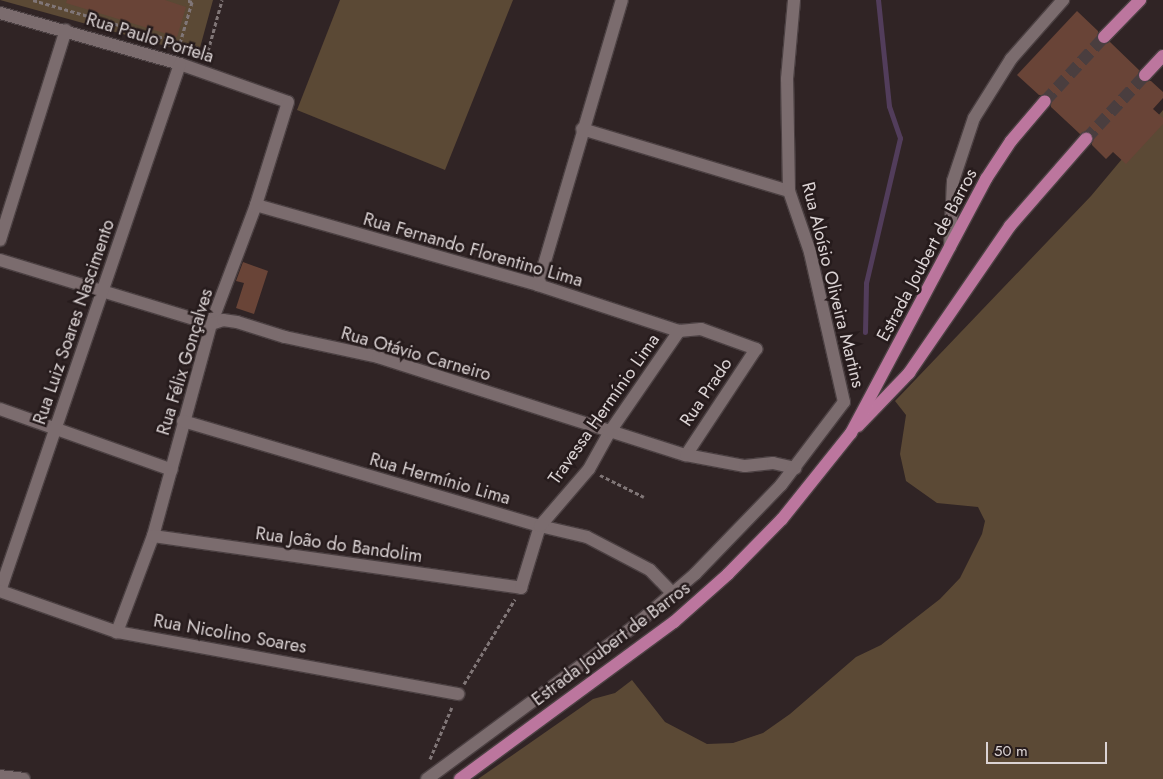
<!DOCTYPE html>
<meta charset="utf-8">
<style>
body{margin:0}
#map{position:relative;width:1163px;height:779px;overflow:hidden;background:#302425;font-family:Jost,sans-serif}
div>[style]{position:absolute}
.green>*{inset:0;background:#5b4935}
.stream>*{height:5px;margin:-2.5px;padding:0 2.5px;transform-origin:2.5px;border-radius:2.5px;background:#523d5b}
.building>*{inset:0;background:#694437}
.major-tunnel>*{height:12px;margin-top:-6px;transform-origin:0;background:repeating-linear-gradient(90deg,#4a3e3f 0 12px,transparent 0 18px)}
.path>*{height:3px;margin-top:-1.5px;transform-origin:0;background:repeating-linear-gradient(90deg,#807677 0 4px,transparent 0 6.5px)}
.roads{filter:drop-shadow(1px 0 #4b4042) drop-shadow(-1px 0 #4b4042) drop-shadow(0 1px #4b4042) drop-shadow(0 -1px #4b4042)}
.minor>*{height:12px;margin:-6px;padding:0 6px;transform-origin:6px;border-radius:6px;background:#7b6c6e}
.major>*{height:12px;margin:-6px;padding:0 6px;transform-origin:6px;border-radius:6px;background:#bc769e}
span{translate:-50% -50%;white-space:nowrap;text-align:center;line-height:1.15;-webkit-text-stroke:5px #261b1c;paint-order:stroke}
.street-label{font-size:18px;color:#dbd3d4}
.scale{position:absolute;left:986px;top:742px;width:121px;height:22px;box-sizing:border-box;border:2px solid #dbd3d4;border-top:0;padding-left:6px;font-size:15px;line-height:18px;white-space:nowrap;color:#dbd3d4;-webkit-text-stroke:4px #261b1c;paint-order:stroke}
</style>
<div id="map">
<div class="green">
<div style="clip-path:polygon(0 0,213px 0,198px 55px)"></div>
<div style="clip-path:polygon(340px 0,513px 0,445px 170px,297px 110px)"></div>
<div style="clip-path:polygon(1163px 110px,1163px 779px,478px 779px,593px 699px,615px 693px,632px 680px,665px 722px,707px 744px,733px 743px,763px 733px,790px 714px,856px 657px,881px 645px,940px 599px,960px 578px,982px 534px,985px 521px,978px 507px,937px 503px,906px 481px,900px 454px,906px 415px,895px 401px,1091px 196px)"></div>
</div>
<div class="stream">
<div style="left:865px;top:332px;width:49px;rotate:-88.8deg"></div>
<div style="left:866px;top:283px;width:149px;rotate:-76.8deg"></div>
<div style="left:900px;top:138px;width:34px;rotate:-109deg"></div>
<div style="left:889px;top:106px;width:107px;rotate:-95.9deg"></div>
</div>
<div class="building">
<div style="clip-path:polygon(67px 0,165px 0,186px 7px,177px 37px,66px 3px)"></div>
<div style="clip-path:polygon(1077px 11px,1098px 31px,1099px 43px,1110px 42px,1139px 70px,1140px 81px,1151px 81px,1163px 92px,1163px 98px,1153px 109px,1163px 118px,1163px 124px,1126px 164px,1113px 152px,1106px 159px,1092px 145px,1092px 133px,1080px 134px,1051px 107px,1051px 95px,1039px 95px,1017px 75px)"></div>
<div style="clip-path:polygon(243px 262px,268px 271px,254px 314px,236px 308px,244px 283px,236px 281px)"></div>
</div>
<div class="major-tunnel">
<div style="left:1045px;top:101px;width:87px;rotate:-47.3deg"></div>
<div style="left:1086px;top:139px;width:87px;rotate:-47.3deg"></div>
</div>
<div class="path">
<div style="left:33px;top:0;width:182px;rotate:16.2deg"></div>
<div style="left:208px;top:51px;width:53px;rotate:-74.6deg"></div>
<div style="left:180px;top:43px;width:43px;rotate:-73.7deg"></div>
<div style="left:192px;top:2px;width:6px;rotate:-162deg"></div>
<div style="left:600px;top:475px;width:49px;rotate:26.6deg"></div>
<div style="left:464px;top:684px;width:99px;rotate:-59deg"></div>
<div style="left:430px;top:759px;width:56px;rotate:-67.1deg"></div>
</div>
<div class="roads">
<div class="minor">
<div style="left:0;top:13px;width:187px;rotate:15.8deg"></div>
<div style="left:180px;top:64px;width:114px;rotate:19.4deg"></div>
<div style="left:288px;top:102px;width:108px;rotate:107.3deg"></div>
<div style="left:256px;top:205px;width:127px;rotate:110.7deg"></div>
<div style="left:211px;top:324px;width:220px;rotate:105.3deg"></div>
<div style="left:153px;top:536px;width:103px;rotate:110.6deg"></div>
<div style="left:582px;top:129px;width:216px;rotate:16.7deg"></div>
<div style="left:256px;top:205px;width:293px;rotate:15.8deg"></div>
<div style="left:538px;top:285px;width:148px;rotate:18.1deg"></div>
<div style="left:679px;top:331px;width:22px;rotate:-5deg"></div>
<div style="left:701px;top:329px;width:59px;rotate:20deg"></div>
<div style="left:756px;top:349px;width:127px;rotate:123.4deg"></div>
<div style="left:0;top:240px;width:220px;rotate:-72.6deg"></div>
<div style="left:950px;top:247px;width:66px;rotate:-87.4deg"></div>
<div style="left:953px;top:181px;width:66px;rotate:-71.6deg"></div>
<div style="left:974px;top:118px;width:70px;rotate:-57.9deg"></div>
<div style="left:1011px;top:59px;width:79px;rotate:-48.6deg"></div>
<div style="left:0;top:260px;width:220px;rotate:16.9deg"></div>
<div style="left:211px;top:324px;width:13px;rotate:-18deg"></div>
<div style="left:223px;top:320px;width:14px;rotate:8deg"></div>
<div style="left:237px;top:322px;width:50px;rotate:17.4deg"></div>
<div style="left:285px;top:337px;width:95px;rotate:12.1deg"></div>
<div style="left:378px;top:357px;width:323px;rotate:17.7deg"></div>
<div style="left:686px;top:455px;width:60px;rotate:10.6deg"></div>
<div style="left:745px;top:466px;width:28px;rotate:-6deg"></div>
<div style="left:773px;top:463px;width:23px;rotate:13deg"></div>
<div style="left:538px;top:285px;width:297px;rotate:-73.6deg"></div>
<div style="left:0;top:409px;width:182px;rotate:19.5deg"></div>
<div style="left:183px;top:421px;width:372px;rotate:16.4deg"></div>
<div style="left:540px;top:526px;width:48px;rotate:13.2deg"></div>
<div style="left:587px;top:537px;width:71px;rotate:27.6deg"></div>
<div style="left:650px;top:570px;width:33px;rotate:46deg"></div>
<div style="left:153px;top:536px;width:372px;rotate:8deg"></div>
<div style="left:521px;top:588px;width:65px;rotate:-73deg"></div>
<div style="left:540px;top:526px;width:75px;rotate:-49.3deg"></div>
<div style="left:589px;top:469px;width:41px;rotate:-60.9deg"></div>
<div style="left:609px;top:433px;width:124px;rotate:-55.5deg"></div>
<div style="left:0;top:591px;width:557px;rotate:-71.14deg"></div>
<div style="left:0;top:591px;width:124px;rotate:19.3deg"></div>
<div style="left:117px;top:632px;width:347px;rotate:10.3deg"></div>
<div style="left:0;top:776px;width:24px;rotate:7deg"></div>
<div style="left:427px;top:779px;width:255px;rotate:-36.4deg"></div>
<div style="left:632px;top:628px;width:83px;rotate:-40.6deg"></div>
<div style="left:695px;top:574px;width:124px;rotate:-46deg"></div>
<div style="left:781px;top:485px;width:104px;rotate:-52.8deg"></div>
<div style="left:844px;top:402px;width:154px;rotate:-102.8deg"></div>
<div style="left:810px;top:252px;width:65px;rotate:-109deg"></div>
<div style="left:789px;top:191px;width:112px;rotate:-91deg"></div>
<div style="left:787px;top:79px;width:79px;rotate:-84.9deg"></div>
</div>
<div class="major">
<div style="left:1104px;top:37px;width:52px;rotate:-45.8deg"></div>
<div style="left:1145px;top:75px;width:26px;rotate:-47deg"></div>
<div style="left:858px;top:426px;width:74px;rotate:-46.1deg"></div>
<div style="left:909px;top:373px;width:178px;rotate:-55.5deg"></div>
<div style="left:1010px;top:226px;width:116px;rotate:-48.9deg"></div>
<div style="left:460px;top:779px;width:265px;rotate:-36.3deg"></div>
<div style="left:674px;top:622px;width:72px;rotate:-41.6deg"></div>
<div style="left:728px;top:574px;width:77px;rotate:-45.5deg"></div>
<div style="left:782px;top:519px;width:110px;rotate:-51.3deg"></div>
<div style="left:851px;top:433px;width:288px;rotate:-62deg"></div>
<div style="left:986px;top:179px;width:45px;rotate:-56.7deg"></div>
<div style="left:1011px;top:141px;width:52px;rotate:-49.6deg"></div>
</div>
</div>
<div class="street-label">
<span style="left:150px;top:38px;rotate:17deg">Rua Paulo Portela</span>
<span style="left:473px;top:250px;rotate:16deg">Rua Fernando Florentino Lima</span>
<span style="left:927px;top:255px;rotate:-62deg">Estrada Joubert de Barros</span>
<span style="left:833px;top:285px;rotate:76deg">Rua Aloísio Oliveira Martins</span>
<span style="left:74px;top:322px;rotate:-71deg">Rua Luiz Soares Nascimento</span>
<span style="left:416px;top:354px;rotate:16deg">Rua Otávio Carneiro</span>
<span style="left:185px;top:362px;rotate:-73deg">Rua Félix Gonçalves</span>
<span style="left:706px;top:392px;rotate:-56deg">Rua Prado</span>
<span style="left:604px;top:409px;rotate:-55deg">Travessa Hermínio Lima</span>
<span style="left:440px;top:479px;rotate:16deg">Rua Hermínio Lima</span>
<span style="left:339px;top:545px;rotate:8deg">Rua João do Bandolim</span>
<span style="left:230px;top:634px;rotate:10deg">Rua Nicolino Soares</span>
<span style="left:611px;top:644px;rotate:-37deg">Estrada Joubert de Barros</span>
</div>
<div class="scale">50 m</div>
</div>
